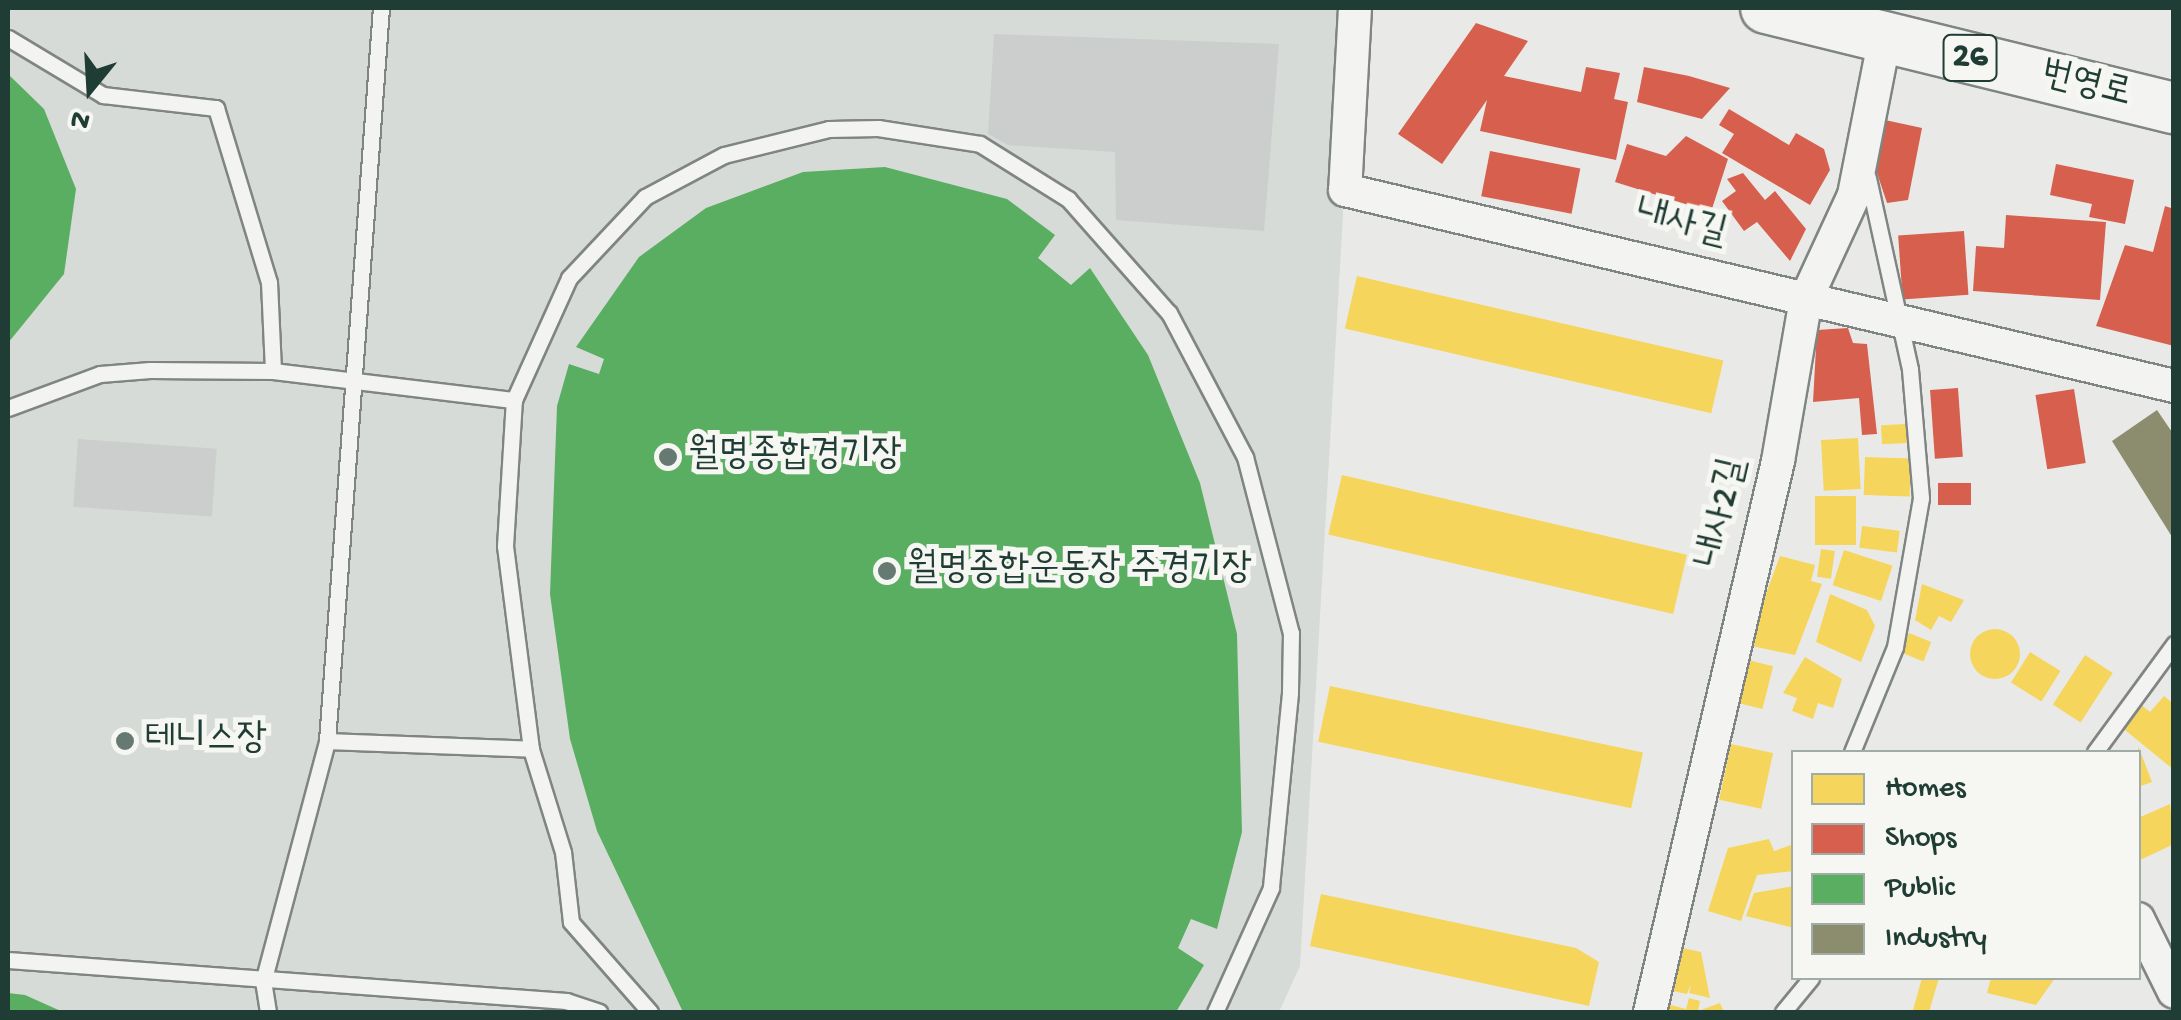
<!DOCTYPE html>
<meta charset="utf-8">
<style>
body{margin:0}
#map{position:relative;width:2181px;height:1020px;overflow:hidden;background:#e9eae8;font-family:"Gochi Hand","Poor Story",sans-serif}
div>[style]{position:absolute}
.green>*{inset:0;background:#d6dbd7}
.homes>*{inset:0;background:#f6d55c;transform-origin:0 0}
.round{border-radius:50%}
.shops>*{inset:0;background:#d6604d;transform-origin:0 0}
.public>*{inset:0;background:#5aae61}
.industry>*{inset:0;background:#8c8c6e}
.building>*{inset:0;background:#cbcecc;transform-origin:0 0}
.roads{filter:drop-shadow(2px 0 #7f8583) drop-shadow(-2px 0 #7f8583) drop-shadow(0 2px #7f8583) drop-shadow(0 -2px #7f8583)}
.service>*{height:15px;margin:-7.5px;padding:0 7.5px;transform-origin:7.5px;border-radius:7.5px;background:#f3f3f1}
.minor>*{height:32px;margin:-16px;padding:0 16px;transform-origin:16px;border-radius:16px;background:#f3f3f1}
.primary>*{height:50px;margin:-25px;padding:0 25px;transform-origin:25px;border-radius:25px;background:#f3f3f1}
.dots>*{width:28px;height:28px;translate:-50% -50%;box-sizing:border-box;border:5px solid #f6f6f2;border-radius:50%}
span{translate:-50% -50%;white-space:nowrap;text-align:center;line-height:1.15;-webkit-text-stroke:10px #f6f6f2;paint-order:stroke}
.shield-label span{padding:2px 8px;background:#f6f6f2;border:2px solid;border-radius:8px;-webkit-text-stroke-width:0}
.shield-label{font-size:35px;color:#1f3d34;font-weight:700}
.street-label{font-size:38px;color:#1f3d34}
.poi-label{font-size:38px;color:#1f3d34}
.left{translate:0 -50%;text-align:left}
.frame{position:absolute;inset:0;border:10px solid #1f3d34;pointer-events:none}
.legend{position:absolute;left:1791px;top:750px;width:350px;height:230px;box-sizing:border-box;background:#f6f6f2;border:2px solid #a0aca6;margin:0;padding:12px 18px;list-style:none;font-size:30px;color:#1f3d34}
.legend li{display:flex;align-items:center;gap:20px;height:50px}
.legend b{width:50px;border:2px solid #a0aca6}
.north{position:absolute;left:40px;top:40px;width:100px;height:100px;-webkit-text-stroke:8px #f6f6f2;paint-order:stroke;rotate:198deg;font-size:28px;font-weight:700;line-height:40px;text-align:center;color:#1f3d34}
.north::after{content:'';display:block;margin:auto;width:35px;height:45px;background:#1f3d34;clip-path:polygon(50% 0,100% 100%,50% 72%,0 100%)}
</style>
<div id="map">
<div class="green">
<div style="clip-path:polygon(8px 8px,1344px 8px,1343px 215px,1300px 966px,1279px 1012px,8px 1012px)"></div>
</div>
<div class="homes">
<div style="left:1357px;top:276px;width:376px;height:54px;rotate:13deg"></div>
<div style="left:1906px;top:424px;width:19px;height:25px;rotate:87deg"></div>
<div style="left:1858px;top:438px;width:51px;height:37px;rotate:87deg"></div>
<div style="left:1865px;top:457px;width:46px;height:38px;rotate:2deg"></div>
<div style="left:1342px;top:475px;width:354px;height:61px;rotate:13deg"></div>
<div style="left:1815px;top:496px;width:41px;height:49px"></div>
<div style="left:1862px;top:526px;width:38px;height:22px;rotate:7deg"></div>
<div style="left:1821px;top:549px;width:14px;height:28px;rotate:8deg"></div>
<div style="left:1844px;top:550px;width:51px;height:37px;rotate:18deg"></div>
<div style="clip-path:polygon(1780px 556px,1815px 565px,1811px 581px,1822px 584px,1795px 655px,1747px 645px)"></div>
<div style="clip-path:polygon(1922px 584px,1964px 600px,1951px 622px,1939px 616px,1931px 630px,1915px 620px)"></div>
<div style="clip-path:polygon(1830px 594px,1867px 610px,1875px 626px,1861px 662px,1816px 642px)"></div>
<div class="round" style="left:1970px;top:629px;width:50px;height:50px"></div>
<div style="left:1909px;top:633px;width:24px;height:21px;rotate:22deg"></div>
<div style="left:2030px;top:652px;width:36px;height:36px;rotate:32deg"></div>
<div style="left:2085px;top:655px;width:33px;height:59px;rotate:33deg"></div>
<div style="clip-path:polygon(1805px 657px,1842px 679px,1833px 708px,1818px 703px,1813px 719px,1792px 711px,1797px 698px,1783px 693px)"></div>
<div style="left:1744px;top:659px;width:30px;height:44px;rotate:14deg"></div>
<div style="left:1330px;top:686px;width:320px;height:57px;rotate:12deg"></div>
<div style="clip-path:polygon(2164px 696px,2174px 704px,2174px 770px,2120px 726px,2139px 703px,2150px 712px)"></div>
<div style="left:1731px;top:744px;width:43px;height:57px;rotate:12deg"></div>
<div style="clip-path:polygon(2139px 748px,2152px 782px,2138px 787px,2138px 748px)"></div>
<div style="clip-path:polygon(2170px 804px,2174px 844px,2138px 861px,2138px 818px)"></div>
<div style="clip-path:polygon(1769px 839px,1774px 851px,1794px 844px,1794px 871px,1757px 875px,1741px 921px,1708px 911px,1728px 848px)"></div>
<div style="clip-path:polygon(1794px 886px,1794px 928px,1746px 916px,1754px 893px)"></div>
<div style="clip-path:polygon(1321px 894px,1576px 948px,1599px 962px,1589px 1006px,1310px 946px)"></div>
<div style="clip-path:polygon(1678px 947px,1701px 952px,1710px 998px,1689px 993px,1691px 984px,1687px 994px,1668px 990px)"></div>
<div style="clip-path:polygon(1922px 978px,1939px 978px,1929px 1012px,1913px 1010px)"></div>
<div style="clip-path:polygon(1991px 978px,2055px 978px,2036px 1005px,1987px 993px)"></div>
<div style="clip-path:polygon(1689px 998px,1700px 1001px,1698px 1011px,1720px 1003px,1724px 1012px,1665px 1012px,1667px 1004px,1686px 1009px)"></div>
</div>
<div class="shops">
<div style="clip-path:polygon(1476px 23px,1528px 41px,1504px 76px,1581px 92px,1586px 67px,1620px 73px,1614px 99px,1628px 102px,1616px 160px,1480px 131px,1487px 100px,1442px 164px,1398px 134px)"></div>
<div style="clip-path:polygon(1644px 67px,1689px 76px,1730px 88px,1702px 119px,1637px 102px)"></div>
<div style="clip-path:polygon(1729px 109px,1789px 145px,1796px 133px,1824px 149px,1830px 170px,1810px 205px,1722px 153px,1734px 134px,1719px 125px)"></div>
<div style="clip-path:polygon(1885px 120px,1922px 128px,1908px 200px,1887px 203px,1876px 170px)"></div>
<div style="clip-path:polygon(1686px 136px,1728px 159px,1711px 212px,1615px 182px,1627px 144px,1666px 156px)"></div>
<div style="left:1490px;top:151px;width:92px;height:46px;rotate:11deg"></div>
<div style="clip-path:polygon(2056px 164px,2134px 180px,2125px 224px,2089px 217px,2092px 204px,2050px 195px)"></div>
<div style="clip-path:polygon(1743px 173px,1765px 200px,1775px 191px,1806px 229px,1790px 261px,1757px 222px,1744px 231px,1722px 201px,1736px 191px,1727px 179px)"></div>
<div style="clip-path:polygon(2165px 206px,2174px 209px,2174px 346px,2096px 326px,2125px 245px,2153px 252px)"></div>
<div style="clip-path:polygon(2006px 215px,2106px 222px,2100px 300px,1973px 291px,1976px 246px,2004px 248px)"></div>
<div style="left:1964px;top:231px;width:64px;height:66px;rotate:86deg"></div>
<div style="clip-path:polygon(1848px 328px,1853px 343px,1867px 344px,1877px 434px,1862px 435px,1859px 398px,1813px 402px,1817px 330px)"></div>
<div style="left:1958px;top:388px;width:69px;height:28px;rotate:86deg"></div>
<div style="left:2074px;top:389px;width:75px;height:39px;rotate:81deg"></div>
<div style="left:1971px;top:483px;width:22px;height:33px;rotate:90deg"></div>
</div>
<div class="public">
<div style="clip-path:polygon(8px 74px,44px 109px,76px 189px,64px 274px,8px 343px)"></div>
<div style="clip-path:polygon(885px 167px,1007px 199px,1055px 235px,1038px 258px,1071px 285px,1090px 268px,1148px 355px,1200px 483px,1237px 634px,1242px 832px,1217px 929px,1191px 919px,1178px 948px,1204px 965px,1176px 1012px,683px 1012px,597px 831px,570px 739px,550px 594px,557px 406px,569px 364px,599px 374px,604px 359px,576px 347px,639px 257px,706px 208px,803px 172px)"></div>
<div style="clip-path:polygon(8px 993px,25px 995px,63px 1012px,8px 1012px)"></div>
</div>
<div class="industry">
<div style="clip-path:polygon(2157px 410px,2174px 435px,2174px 540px,2112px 441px)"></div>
</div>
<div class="building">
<div style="clip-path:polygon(994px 34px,1279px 44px,1264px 231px,1116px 220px,1115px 152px,1008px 145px,988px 134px)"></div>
<div style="left:78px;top:439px;width:139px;height:68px;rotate:4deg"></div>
</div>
<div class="roads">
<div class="service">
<div style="left:8px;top:38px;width:111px;rotate:31deg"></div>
<div style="left:103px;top:95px;width:114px;rotate:6.6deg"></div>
<div style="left:216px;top:108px;width:182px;rotate:73.1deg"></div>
<div style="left:269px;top:282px;width:89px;rotate:87.4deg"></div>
<div style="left:8px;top:408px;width:98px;rotate:-20.3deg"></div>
<div style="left:100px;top:374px;width:50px;rotate:-4.6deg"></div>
<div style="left:150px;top:370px;width:123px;rotate:0.5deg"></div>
<div style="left:273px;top:371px;width:243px;rotate:6.9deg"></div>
<div style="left:327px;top:741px;width:204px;rotate:2.2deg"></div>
<div style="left:1852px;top:752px;width:113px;rotate:-67.7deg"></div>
<div style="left:1895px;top:647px;width:151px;rotate:-80.1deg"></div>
<div style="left:1921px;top:498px;width:129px;rotate:-94.9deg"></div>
<div style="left:1910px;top:369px;width:196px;rotate:-102.4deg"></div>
<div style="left:2095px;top:752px;width:134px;rotate:-53.8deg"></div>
<div style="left:8px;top:960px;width:560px;rotate:4.2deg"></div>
<div style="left:566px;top:1001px;width:35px;rotate:18deg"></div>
<div style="left:268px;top:1012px;width:30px;rotate:-99deg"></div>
<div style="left:263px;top:982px;width:249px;rotate:-75.1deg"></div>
<div style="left:327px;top:741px;width:735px;rotate:-85.79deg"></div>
<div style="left:650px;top:1012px;width:120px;rotate:-131.3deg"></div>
<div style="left:571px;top:922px;width:70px;rotate:-96.5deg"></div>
<div style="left:563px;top:852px;width:108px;rotate:-107.3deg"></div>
<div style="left:531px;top:749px;width:205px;rotate:-97.3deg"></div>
<div style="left:505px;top:546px;width:146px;rotate:-86.5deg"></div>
<div style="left:514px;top:400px;width:134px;rotate:-65.7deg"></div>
<div style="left:569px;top:278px;width:111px;rotate:-46.8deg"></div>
<div style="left:645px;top:197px;width:89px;rotate:-28deg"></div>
<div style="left:724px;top:155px;width:108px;rotate:-13.9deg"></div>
<div style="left:829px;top:129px;width:49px;rotate:-1.2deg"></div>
<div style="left:878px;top:128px;width:103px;rotate:8.9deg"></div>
<div style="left:980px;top:144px;width:104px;rotate:32deg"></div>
<div style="left:1068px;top:199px;width:152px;rotate:48.5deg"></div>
<div style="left:1169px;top:313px;width:163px;rotate:62.2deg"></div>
<div style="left:1245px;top:457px;width:182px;rotate:75.4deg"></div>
<div style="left:1291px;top:633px;width:60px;rotate:91deg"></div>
<div style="left:1290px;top:693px;width:196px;rotate:95.6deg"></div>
<div style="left:1271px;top:888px;width:136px;rotate:114.3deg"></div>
<div style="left:1783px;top:1012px;width:44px;rotate:-50.5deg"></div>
</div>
<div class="minor">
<div style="left:1355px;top:8px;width:182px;rotate:93.1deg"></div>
<div style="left:1345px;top:190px;width:852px;rotate:13.3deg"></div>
<div style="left:2138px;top:919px;width:81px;rotate:63.7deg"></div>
<div style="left:1650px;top:1012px;width:566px;rotate:-76.92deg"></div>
<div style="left:1778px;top:461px;width:164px;rotate:-80.2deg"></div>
<div style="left:1806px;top:299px;width:115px;rotate:-65.2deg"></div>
<div style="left:1854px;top:195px;width:161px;rotate:-78.9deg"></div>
</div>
<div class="primary">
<div style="left:1766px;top:8px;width:420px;rotate:13.8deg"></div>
</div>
</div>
<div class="dots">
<div style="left:668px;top:457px;background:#667a73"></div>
<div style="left:887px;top:571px;background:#667a73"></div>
<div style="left:125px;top:741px;background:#667a73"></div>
</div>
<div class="shield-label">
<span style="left:1970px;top:58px">26</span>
</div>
<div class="street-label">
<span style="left:2086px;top:86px;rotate:14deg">번영로</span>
<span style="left:1681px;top:225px;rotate:14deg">내사길</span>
<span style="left:1724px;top:513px;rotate:-77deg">내사2길</span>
</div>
<div class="poi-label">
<span class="left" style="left:688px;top:457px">월명종합경기장</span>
<span class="left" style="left:907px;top:571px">월명종합운동장 주경기장</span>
<span class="left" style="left:145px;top:741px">테니스장</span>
</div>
<div class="frame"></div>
<ul class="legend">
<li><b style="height:28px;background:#f6d55c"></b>Homes</li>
<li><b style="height:28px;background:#d6604d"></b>Shops</li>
<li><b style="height:28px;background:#5aae61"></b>Public</li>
<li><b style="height:28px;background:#8c8c6e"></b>Industry</li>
</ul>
<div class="north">N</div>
</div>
